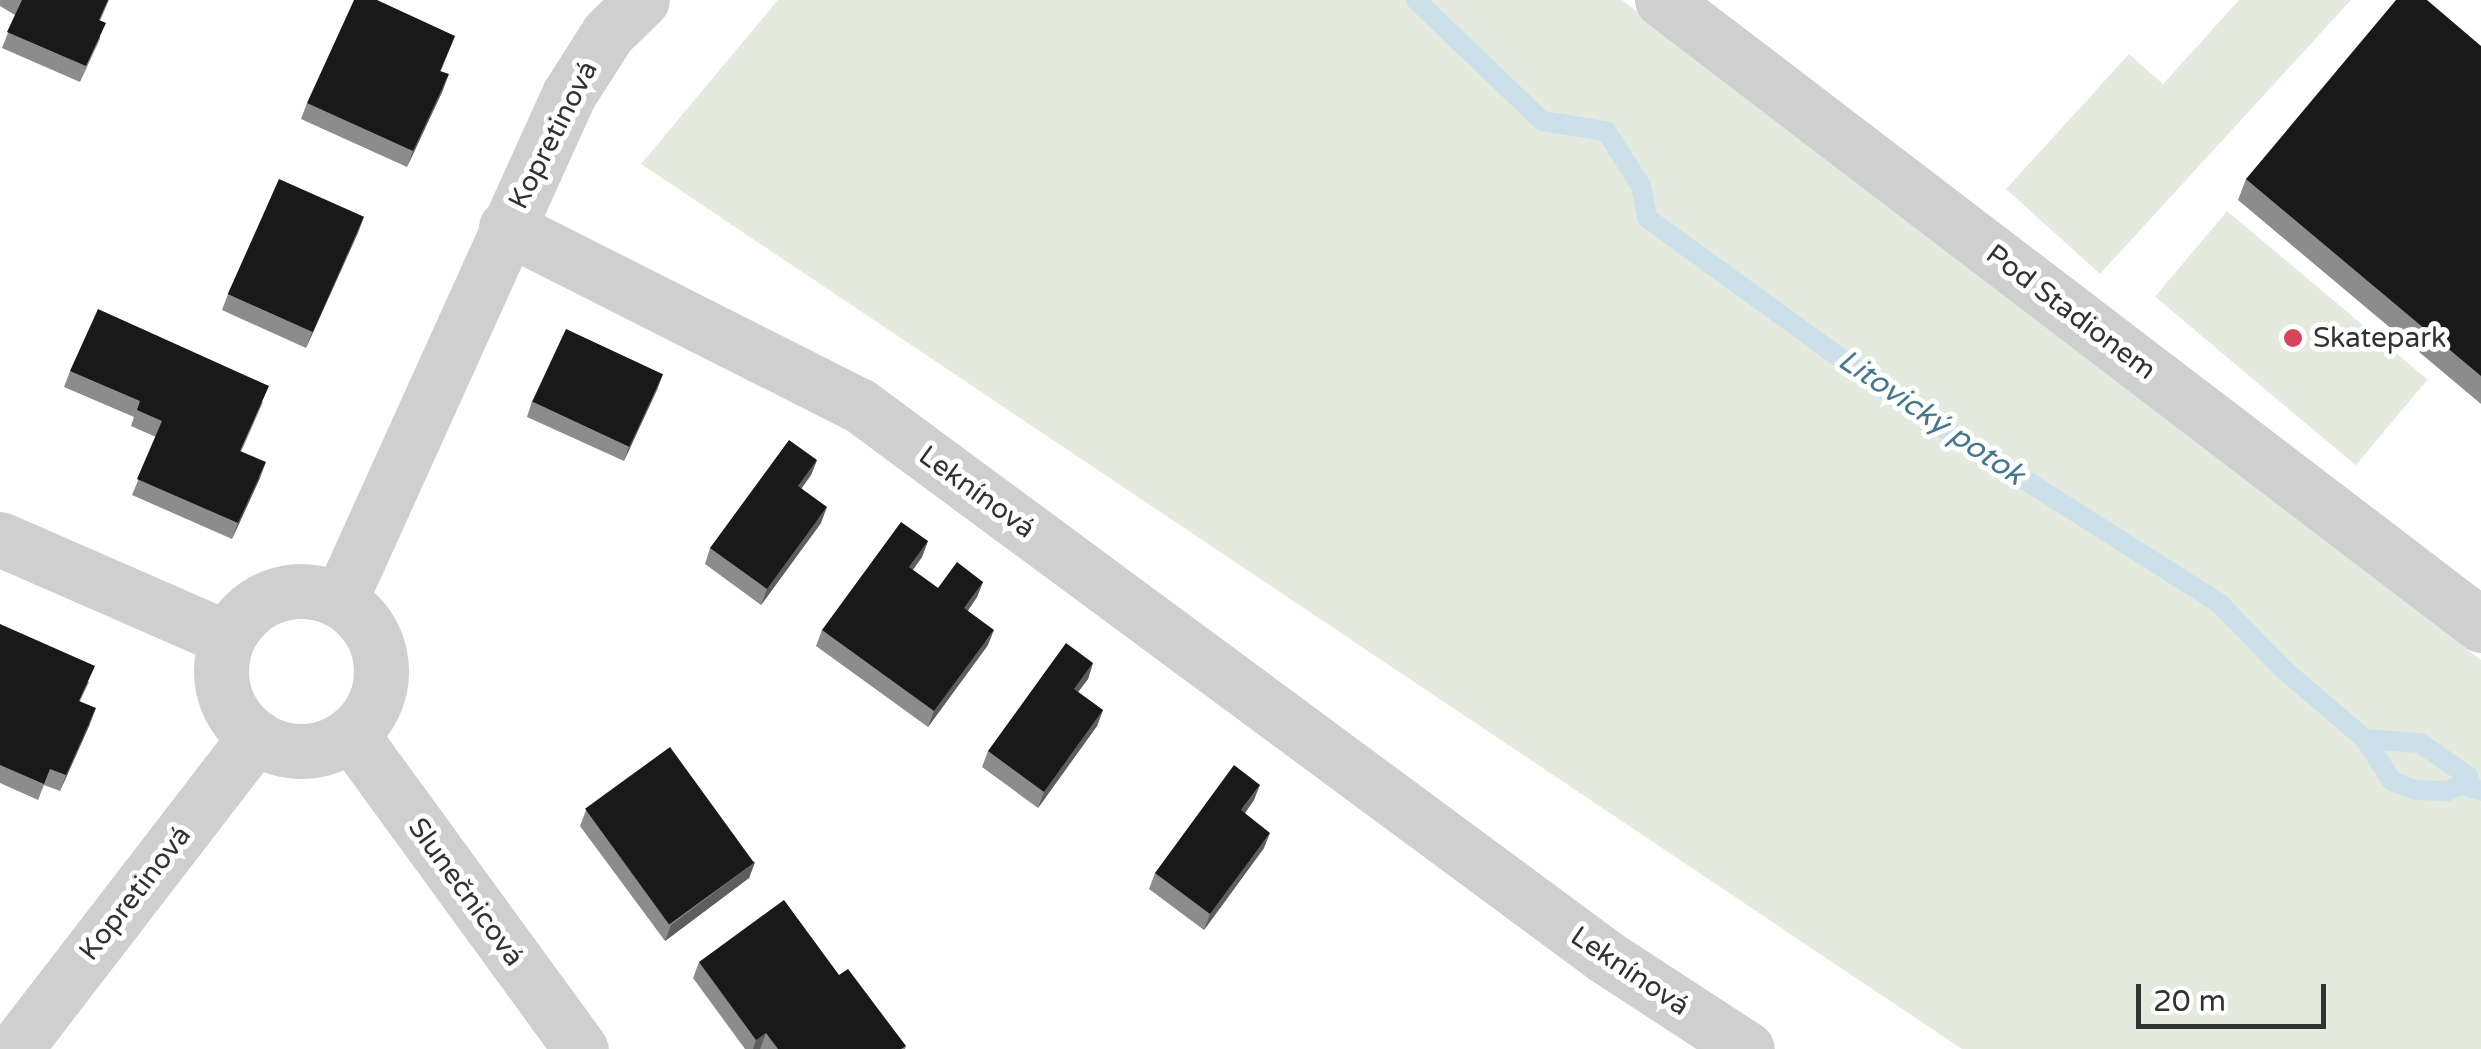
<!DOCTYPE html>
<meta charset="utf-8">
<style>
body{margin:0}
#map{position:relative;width:2481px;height:1049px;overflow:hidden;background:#fff;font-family:"Varela Round",sans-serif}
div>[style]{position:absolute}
.green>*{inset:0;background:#e5eade;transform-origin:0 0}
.stream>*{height:20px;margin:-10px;padding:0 10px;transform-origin:10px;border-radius:10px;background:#cce0e9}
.minor>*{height:55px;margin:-27.5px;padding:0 27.5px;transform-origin:27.5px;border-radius:27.5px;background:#cfcfcf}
.minor>.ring{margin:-27.5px;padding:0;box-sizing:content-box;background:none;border:55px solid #cfcfcf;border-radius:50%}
.wall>*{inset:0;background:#8c8c8c}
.shaded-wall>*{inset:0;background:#5e5e5e}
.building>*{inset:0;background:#191919;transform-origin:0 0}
.dots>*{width:28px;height:28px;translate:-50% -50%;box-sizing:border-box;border:5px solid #fff;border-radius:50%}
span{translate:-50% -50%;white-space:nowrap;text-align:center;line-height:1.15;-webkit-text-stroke:10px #fff;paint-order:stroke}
.street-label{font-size:28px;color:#323232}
.poi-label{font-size:28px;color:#323232}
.left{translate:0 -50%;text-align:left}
.water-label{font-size:30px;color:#45788e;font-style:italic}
.scale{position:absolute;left:2136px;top:984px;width:190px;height:45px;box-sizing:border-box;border:5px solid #323232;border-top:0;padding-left:12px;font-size:30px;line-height:35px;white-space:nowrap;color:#323232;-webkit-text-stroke:8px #fff;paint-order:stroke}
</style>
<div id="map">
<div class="green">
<div style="clip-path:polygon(778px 0,1622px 0,2481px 660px,2481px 1049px,1962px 1049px,641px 164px)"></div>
<div style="clip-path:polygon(2239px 0,2351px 0,2100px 274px,2006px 189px,2129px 54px,2163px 84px)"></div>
<div style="left:2227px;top:211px;width:262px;height:112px;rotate:40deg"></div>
</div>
<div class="stream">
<div style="left:1416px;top:0;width:175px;rotate:43.8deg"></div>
<div style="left:1542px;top:121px;width:65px;rotate:8.9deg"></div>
<div style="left:1606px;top:131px;width:65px;rotate:57.5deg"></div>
<div style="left:1641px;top:186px;width:33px;rotate:79deg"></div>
<div style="left:1647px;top:218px;width:307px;rotate:35.9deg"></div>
<div style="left:1896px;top:398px;width:384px;rotate:32.4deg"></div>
<div style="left:2220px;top:604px;width:91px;rotate:45.9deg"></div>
<div style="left:2283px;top:669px;width:108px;rotate:40.5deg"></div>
<div style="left:2365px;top:739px;width:50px;rotate:57.3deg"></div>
<div style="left:2392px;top:781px;width:26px;rotate:21deg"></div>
<div style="left:2416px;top:790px;width:31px;rotate:2deg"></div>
<div style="left:2447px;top:791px;width:17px;rotate:-24deg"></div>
<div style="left:2463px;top:784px;width:19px;rotate:21deg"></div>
<div style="left:2365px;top:739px;width:55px;rotate:4.2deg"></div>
<div style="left:2420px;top:743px;width:58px;rotate:34.5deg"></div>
<div style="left:2468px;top:776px;width:13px;rotate:72deg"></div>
</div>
<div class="minor">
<div style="left:1662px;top:0;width:1030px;rotate:37.35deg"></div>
<div style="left:506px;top:227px;width:395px;rotate:26.8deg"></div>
<div style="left:859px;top:405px;width:929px;rotate:36.46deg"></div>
<div style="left:1606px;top:957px;width:168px;rotate:33.1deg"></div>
<div style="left:0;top:539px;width:248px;rotate:23.6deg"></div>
<div class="ring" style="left:221px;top:591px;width:105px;height:105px"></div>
<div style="left:340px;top:600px;width:555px;rotate:-65.65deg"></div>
<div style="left:569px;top:94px;width:72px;rotate:-57.4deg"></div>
<div style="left:608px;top:33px;width:47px;rotate:-44.1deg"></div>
<div style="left:351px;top:734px;width:390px;rotate:53.9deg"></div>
<div style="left:15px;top:1049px;width:394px;rotate:-52.4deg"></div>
</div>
<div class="wall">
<div style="clip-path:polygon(0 0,109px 0,100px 21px,100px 39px,80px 82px,2px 48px,15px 15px,0 6px)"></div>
<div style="clip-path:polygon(455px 36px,441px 71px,443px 90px,407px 167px,301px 119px,307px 103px)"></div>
<div style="clip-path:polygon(2481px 46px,2481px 404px,2238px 200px,2246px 179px)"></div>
<div style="clip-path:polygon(364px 217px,306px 348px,222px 310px,228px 294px)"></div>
<div style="clip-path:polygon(70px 371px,263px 402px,241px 452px,260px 478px,232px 539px,132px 495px,156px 437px,131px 426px,134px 417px,64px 387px)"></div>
<div style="clip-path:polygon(663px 374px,624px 461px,527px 417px,532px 401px)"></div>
<div style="clip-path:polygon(817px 460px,811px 475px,801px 488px,821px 523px,761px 605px,705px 564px,710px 548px)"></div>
<div style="clip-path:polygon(928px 541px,922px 557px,913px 570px,938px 588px,983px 582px,977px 597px,968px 611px,988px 645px,928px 727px,816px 646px,822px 630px)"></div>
<div style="clip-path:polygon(0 624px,89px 682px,80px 701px,90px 724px,60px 791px,44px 785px,38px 800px,0 783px)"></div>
<div style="clip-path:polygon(1093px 663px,1088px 679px,1078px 692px,1103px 710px,1097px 726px,1038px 808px,982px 767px,988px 751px)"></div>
<div style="clip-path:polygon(1254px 800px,1245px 813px,1264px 848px,1204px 930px,1149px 889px,1155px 873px)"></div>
<div style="clip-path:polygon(586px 810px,755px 862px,749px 878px,665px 941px,580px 826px)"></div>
<div style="clip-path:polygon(699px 962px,839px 975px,906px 1046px,905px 1049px,745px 1049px,693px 978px)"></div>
</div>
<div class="shaded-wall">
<div style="clip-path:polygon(449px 74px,443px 90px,407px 167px,413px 151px)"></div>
<div style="clip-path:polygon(364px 217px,358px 233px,306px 348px,312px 332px)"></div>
<div style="clip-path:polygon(663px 374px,657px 390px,624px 461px,629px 446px)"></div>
<div style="clip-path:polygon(817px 460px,811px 475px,792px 502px,798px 486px)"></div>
<div style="clip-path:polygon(266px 462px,260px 478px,232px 539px,238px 523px)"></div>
<div style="clip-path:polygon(827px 507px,821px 523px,761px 605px,767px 589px)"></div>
<div style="clip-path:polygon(928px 541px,922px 557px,903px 583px,909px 567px)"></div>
<div style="clip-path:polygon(983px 582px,977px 597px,958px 624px,964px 608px)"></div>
<div style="clip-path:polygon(994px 630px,988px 645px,928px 727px,934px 711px)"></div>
<div style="clip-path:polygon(1093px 663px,1088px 679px,1068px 705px,1074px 689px)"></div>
<div style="clip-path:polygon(96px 708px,90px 724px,60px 791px,66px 775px)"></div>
<div style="clip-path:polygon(1103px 710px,1097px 726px,1038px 808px,1044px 792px)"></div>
<div style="clip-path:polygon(1260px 785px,1254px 800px,1236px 826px,1241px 810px)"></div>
<div style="clip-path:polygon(1270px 833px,1264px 848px,1204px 930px,1210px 914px)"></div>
<div style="clip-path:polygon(755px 862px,749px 878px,665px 941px,671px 925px)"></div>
<div style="clip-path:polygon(766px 1033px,760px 1049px,753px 1049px,756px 1040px)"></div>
</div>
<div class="building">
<div style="clip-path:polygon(22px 0,108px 0,99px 20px,106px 23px,86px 66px,7px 32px)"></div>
<div style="clip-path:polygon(354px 0,377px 0,455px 36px,440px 71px,449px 74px,413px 151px,307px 103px)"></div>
<div style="clip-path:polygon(2396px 0,2427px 0,2481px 46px,2481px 376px,2246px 179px)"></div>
<div style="left:279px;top:179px;width:93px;height:126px;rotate:24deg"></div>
<div style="clip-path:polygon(98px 309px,269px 386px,240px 451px,266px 462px,238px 523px,137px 479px,162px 421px,137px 410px,140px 401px,70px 371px)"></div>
<div style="left:566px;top:329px;width:107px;height:80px;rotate:25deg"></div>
<div style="clip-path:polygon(789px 440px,817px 460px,798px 486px,827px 507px,767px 589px,710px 548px)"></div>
<div style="clip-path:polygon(901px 522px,928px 541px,909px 567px,938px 588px,957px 562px,983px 582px,964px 608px,994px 630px,934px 711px,822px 630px)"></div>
<div style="clip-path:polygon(0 624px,95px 666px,79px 701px,96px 708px,66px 775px,50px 769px,44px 784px,0 765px)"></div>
<div style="clip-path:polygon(1066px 643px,1093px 663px,1074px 689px,1103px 710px,1044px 792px,988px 751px)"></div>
<div style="left:670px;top:747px;width:143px;height:105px;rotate:54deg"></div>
<div style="clip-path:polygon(1234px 765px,1260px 785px,1241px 810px,1270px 833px,1210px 914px,1155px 873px)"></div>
<div style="clip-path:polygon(784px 900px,839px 975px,848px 969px,906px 1046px,901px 1049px,778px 1049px,766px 1033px,756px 1040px,699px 962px)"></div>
</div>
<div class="dots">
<div style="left:2293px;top:338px;background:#d8445b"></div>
</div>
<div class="street-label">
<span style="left:553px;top:135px;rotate:-63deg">Kopretinová</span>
<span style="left:2071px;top:312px;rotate:37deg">Pod Stadionem</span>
<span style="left:977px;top:492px;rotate:36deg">Leknínová</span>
<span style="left:466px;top:892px;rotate:54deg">Slunečnicová</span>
<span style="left:135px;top:893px;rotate:-52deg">Kopretinová</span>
<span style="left:1630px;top:971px;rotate:34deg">Leknínová</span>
</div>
<div class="poi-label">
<span class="left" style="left:2313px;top:338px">Skatepark</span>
</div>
<div class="water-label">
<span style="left:1931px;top:418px;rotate:34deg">Litovický potok</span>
</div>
<div class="scale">20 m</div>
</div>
